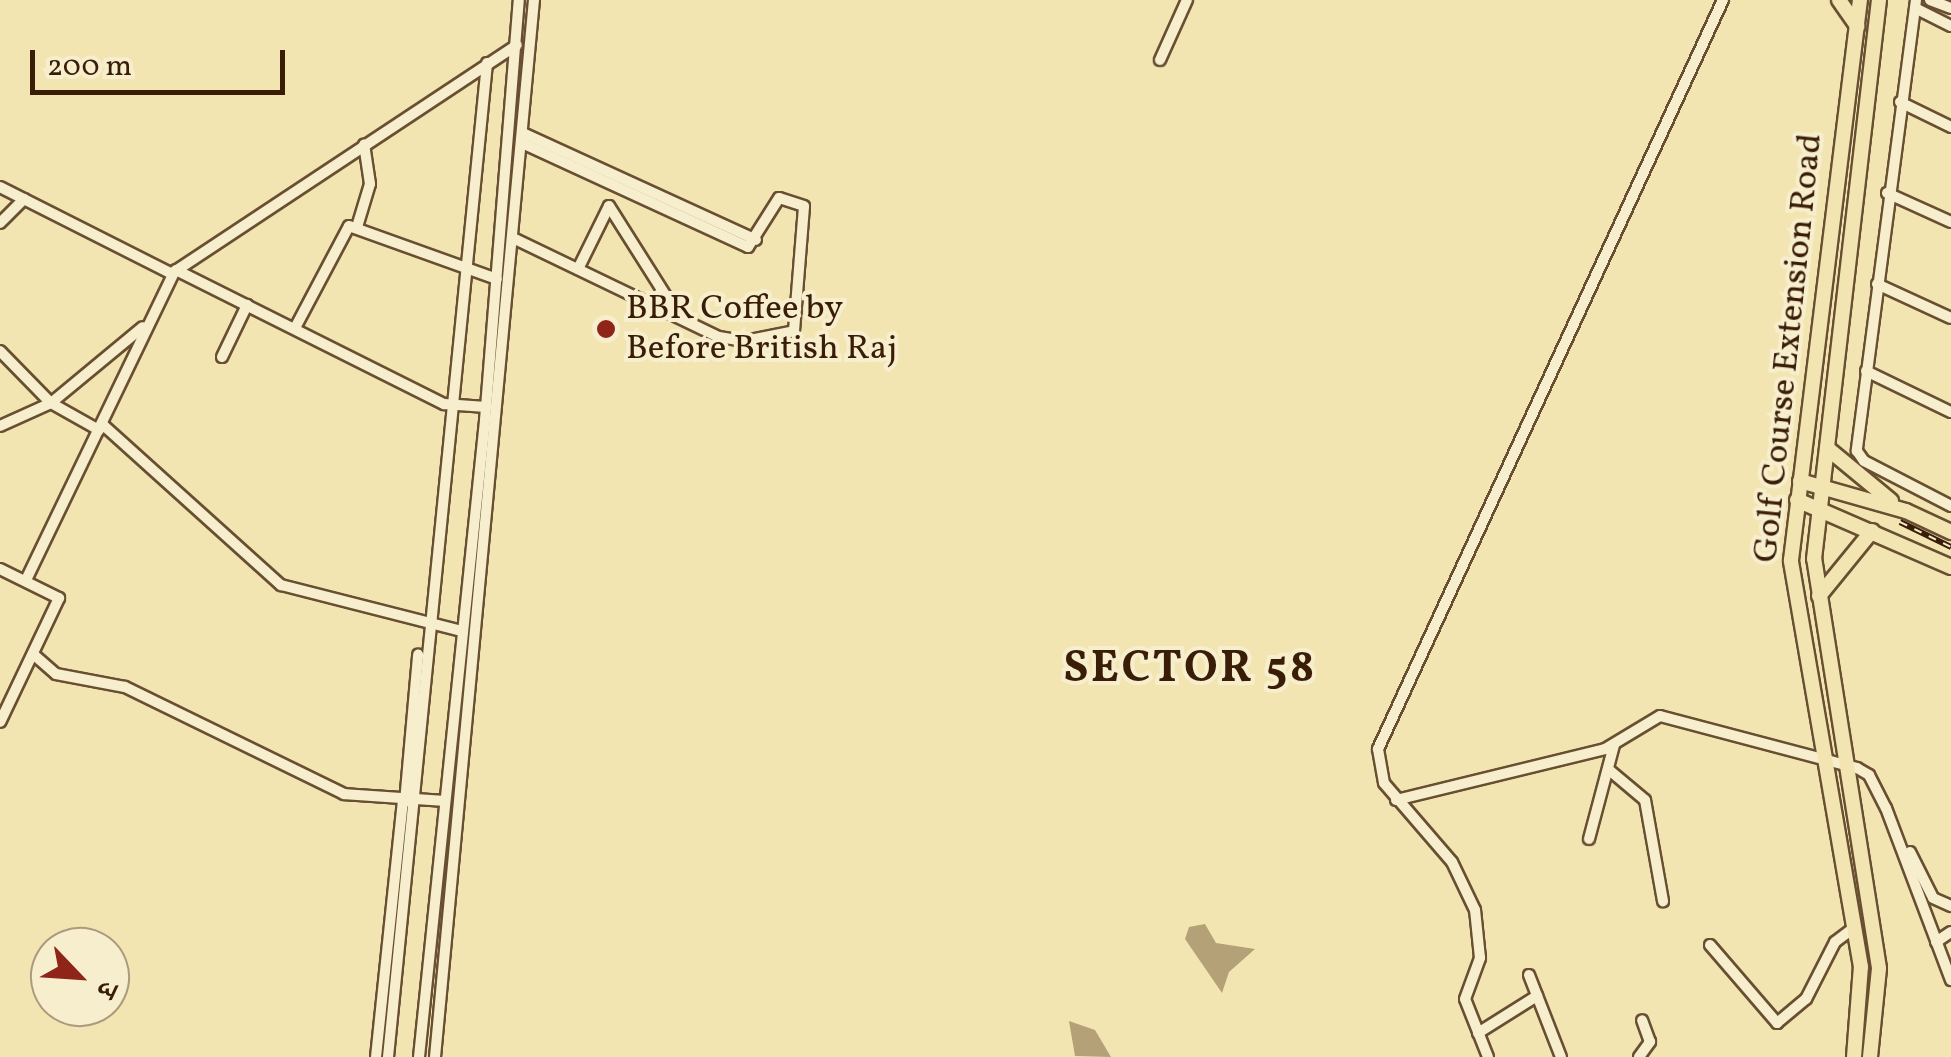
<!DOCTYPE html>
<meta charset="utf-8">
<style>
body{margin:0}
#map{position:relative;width:1951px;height:1057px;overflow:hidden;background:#f3e5b2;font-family:Vollkorn,"Noto Serif Devanagari",serif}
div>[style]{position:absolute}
.water>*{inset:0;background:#b4a178}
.roads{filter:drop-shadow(2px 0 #684f32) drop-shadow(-2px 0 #684f32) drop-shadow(0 2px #684f32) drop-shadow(0 -2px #684f32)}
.minor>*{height:10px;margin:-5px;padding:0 5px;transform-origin:5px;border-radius:5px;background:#f7eecd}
.major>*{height:14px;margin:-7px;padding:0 7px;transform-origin:7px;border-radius:7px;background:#f3e5b2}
.rail>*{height:6px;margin-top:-3px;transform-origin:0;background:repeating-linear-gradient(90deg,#f7eecd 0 8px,#391d07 0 16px);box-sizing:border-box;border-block:2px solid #391d07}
.dots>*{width:28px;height:28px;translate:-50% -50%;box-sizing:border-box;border:5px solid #f7eecd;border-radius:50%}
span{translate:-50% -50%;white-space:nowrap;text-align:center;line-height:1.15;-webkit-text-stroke:8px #f7eecd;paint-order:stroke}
.poi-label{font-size:35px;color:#391d07}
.left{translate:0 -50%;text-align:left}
.street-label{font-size:35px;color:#391d07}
.district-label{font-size:45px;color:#391d07;font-weight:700;letter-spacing:2.5px}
.north{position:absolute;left:30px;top:927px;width:100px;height:100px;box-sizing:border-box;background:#f7eecd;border:2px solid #ab9a7e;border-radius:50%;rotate:115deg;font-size:28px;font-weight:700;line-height:40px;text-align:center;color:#391d07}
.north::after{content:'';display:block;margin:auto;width:35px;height:45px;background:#8f2418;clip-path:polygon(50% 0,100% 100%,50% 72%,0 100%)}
.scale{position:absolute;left:30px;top:50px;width:255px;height:45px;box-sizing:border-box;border:5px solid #391d07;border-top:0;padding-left:12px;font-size:30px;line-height:35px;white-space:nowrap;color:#391d07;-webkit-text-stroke:8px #f7eecd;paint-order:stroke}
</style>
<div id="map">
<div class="water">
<div style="clip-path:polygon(1205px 924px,1216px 943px,1255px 949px,1229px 972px,1222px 993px,1185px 939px,1189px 927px)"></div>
<div style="clip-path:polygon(1069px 1021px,1095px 1030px,1111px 1057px,1075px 1056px)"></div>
</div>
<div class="roads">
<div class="minor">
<div style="left:1916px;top:0;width:455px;rotate:97.5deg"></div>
<div style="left:1857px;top:451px;width:12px;rotate:55deg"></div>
<div style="left:1864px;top:461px;width:98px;rotate:27.3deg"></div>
<div style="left:1930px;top:0;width:22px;rotate:21deg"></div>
<div style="left:1915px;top:8px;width:40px;rotate:26.6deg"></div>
<div style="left:1160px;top:60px;width:66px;rotate:-65.8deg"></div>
<div style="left:1900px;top:102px;width:57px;rotate:26.1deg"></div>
<div style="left:525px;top:134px;width:254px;rotate:24.6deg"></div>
<div style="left:0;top:187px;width:193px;rotate:26.8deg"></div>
<div style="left:1887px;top:193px;width:70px;rotate:24.4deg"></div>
<div style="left:0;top:223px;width:34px;rotate:-45deg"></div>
<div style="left:357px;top:227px;width:45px;rotate:-73.2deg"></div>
<div style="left:370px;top:184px;width:40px;rotate:-98.5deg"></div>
<div style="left:515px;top:239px;width:226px;rotate:25.7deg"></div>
<div style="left:719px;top:337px;width:26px;rotate:9deg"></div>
<div style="left:745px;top:341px;width:50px;rotate:-11.5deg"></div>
<div style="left:794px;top:331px;width:125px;rotate:-85.4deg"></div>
<div style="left:804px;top:206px;width:26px;rotate:-162deg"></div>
<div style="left:779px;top:198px;width:58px;rotate:122.3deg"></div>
<div style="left:748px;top:247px;width:247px;rotate:-155.3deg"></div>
<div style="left:578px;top:269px;width:70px;rotate:-63.8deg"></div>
<div style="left:609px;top:206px;width:122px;rotate:57.7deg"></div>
<div style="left:176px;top:270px;width:300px;rotate:26.6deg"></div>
<div style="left:444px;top:404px;width:42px;rotate:4.1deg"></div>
<div style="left:1877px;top:284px;width:81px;rotate:24.7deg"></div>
<div style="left:295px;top:328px;width:115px;rotate:-62.1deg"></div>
<div style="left:349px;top:226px;width:157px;rotate:19.7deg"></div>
<div style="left:0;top:351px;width:73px;rotate:45.6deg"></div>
<div style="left:51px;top:403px;width:55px;rotate:29.4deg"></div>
<div style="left:222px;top:357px;width:58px;rotate:-64.3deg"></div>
<div style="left:1866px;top:371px;width:94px;rotate:25.8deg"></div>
<div style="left:102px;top:424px;width:241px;rotate:42deg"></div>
<div style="left:281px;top:585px;width:186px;rotate:14.3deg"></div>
<div style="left:0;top:426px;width:56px;rotate:-24.3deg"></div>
<div style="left:51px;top:403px;width:119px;rotate:-39.6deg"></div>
<div style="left:0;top:569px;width:66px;rotate:26.2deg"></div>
<div style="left:59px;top:598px;width:137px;rotate:115.4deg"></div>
<div style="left:26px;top:580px;width:342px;rotate:-64.3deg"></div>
<div style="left:174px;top:272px;width:411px;rotate:-33.5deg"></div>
<div style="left:33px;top:654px;width:30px;rotate:41deg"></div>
<div style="left:56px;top:674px;width:70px;rotate:10.7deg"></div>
<div style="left:125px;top:687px;width:244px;rotate:26deg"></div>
<div style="left:344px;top:794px;width:100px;rotate:4deg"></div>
<div style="left:1608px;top:769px;width:48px;rotate:40deg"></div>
<div style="left:1645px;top:800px;width:103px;rotate:79.9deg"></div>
<div style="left:1396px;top:800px;width:215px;rotate:-13.7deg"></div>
<div style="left:1605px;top:749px;width:64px;rotate:-31deg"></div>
<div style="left:1660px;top:716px;width:204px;rotate:14.8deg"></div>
<div style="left:1857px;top:768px;width:14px;rotate:30deg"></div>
<div style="left:1869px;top:775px;width:37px;rotate:63deg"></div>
<div style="left:1886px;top:808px;width:184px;rotate:69.3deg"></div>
<div style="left:405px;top:802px;width:148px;rotate:-84.9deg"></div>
<div style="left:1589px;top:839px;width:97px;rotate:-75.1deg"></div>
<div style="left:1910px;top:852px;width:51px;rotate:63.4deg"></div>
<div style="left:1933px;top:898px;width:20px;rotate:24deg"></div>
<div style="left:1936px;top:942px;width:18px;rotate:-34deg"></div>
<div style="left:1710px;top:945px;width:103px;rotate:49.3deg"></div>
<div style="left:1777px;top:1023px;width:38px;rotate:-40deg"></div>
<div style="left:1806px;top:999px;width:64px;rotate:-63deg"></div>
<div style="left:1835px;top:942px;width:25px;rotate:-37deg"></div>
<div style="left:1529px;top:975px;width:88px;rotate:68.7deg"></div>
<div style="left:1478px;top:1033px;width:70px;rotate:-32.1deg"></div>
<div style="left:376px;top:1057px;width:256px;rotate:-84deg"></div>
<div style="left:388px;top:1057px;width:999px;rotate:-84.31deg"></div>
<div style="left:419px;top:1057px;width:640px;rotate:-84.08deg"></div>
<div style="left:485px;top:420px;width:421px;rotate:-85.4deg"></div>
<div style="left:435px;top:1057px;width:1062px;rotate:-84.65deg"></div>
<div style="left:1488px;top:1057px;width:62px;rotate:-111.6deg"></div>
<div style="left:1465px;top:999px;width:44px;rotate:-69.9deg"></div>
<div style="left:1480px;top:958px;width:48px;rotate:-95.9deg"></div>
<div style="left:1475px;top:910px;width:53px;rotate:-115.6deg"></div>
<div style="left:1452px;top:862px;width:104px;rotate:-130.7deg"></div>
<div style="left:1384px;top:783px;width:35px;rotate:-100deg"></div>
<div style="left:1378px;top:749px;width:825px;rotate:-65.27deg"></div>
<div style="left:1639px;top:1057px;width:19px;rotate:-54deg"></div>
<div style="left:1650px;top:1042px;width:23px;rotate:-110deg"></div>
</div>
<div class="major">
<div style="left:1839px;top:0;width:32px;rotate:55deg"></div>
<div style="left:1827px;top:448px;width:83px;rotate:39.6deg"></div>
<div style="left:1800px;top:481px;width:110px;rotate:15.8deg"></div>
<div style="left:1906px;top:511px;width:50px;rotate:25deg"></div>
<div style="left:1797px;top:500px;width:168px;rotate:23.5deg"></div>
<div style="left:1819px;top:596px;width:84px;rotate:-50.8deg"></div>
<div style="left:1854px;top:1057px;width:90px;rotate:-85.6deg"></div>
<div style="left:1861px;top:967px;width:413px;rotate:-99.8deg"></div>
<div style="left:1791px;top:560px;width:564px;rotate:-82.98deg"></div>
<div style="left:1870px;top:1057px;width:89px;rotate:-84.2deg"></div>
<div style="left:1879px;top:968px;width:414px;rotate:-99deg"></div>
<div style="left:1814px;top:559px;width:563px;rotate:-83.37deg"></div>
</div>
</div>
<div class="rail">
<div style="left:1900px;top:522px;width:57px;rotate:26.1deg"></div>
</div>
<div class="dots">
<div style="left:606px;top:329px;background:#8f2418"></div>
</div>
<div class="poi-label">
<span class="left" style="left:626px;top:329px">BBR Coffee by<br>Before British Raj</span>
</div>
<div class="street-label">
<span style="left:1789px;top:348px;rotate:-84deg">Golf Course Extension Road</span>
</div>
<div class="district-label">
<span style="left:1190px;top:670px">SECTOR 58</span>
</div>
<div class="north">उ</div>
<div class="scale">200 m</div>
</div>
